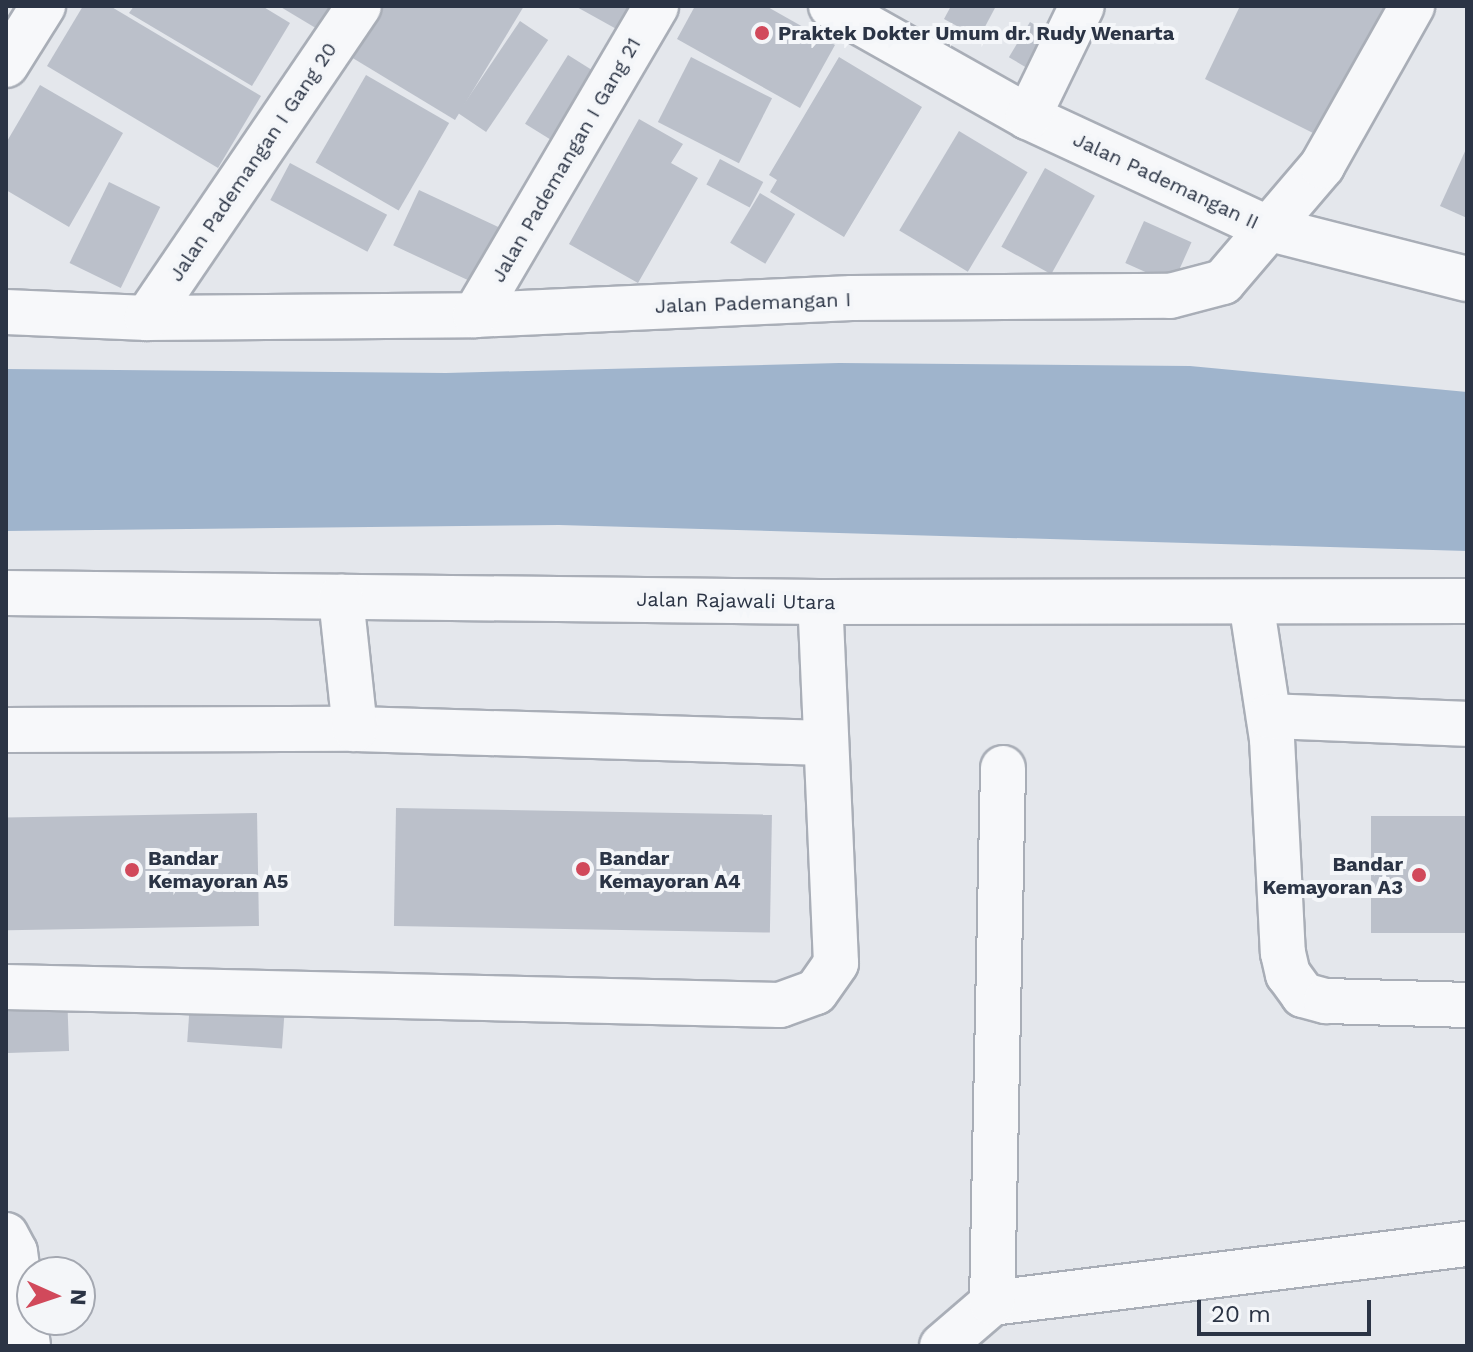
<!DOCTYPE html>
<style>
body{margin:0}
#map{position:relative;width:1473px;height:1352px;overflow:hidden;background:#e4e7ec;font-family:"Work Sans",sans-serif}
div>[style]{position:absolute}
.water>*{inset:0;background:#9fb4cc}
.building>*{inset:0;background:#bbc0ca;transform-origin:0 0}
.roads{filter:drop-shadow(2px 0 #a9aeb7) drop-shadow(-2px 0 #a9aeb7) drop-shadow(0 2px #a9aeb7) drop-shadow(0 -2px #a9aeb7)}
.minor>*{height:44px;margin:-22px;padding:0 22px;transform-origin:22px;border-radius:22px;background:#f7f8fa}
.dots>*{width:22px;height:22px;translate:-50% -50%;box-sizing:border-box;border:4px solid #f4f6f9;border-radius:50%}
span{translate:-50% -50%;white-space:nowrap;text-align:center;line-height:1.15;-webkit-text-stroke:8px #f4f6f9;paint-order:stroke}
.poi-label{font-size:20px;color:#2b3445;font-weight:700}
.left{translate:0 -50%;text-align:left}
.right{translate:-100% -50%;text-align:right}
.street-label{font-size:20px;color:#2b3445}
.frame{position:absolute;inset:0;border:8px solid #2b3445;pointer-events:none}
.north{position:absolute;left:16px;top:1256px;width:80px;height:80px;box-sizing:border-box;background:#f4f6f9;border:2px solid #a4a8b1;border-radius:50%;rotate:93deg;font-size:22px;font-weight:700;line-height:32px;text-align:center;color:#2b3445}
.north::after{content:'';display:block;margin:auto;width:28px;height:36px;background:#d1495b;clip-path:polygon(50% 0,100% 100%,50% 72%,0 100%)}
.scale{position:absolute;left:1197px;top:1300px;width:174px;height:36px;box-sizing:border-box;border:4px solid #2b3445;border-top:0;padding-left:10px;font-size:24px;line-height:28px;white-space:nowrap;color:#2b3445;-webkit-text-stroke:6px #f4f6f9;paint-order:stroke}
</style>
<div id="map">
<div class="water">
<div style="clip-path:polygon(839px 363px,1190px 366px,1467px 392px,1467px 551px,559px 525px,6px 531px,6px 369px,446px 373px)"></div>
</div>
<div class="building">
<div style="clip-path:polygon(83px 6px,110px 6px,261px 96px,218px 168px,47px 66px)"></div>
<div style="clip-path:polygon(134px 6px,262px 6px,290px 23px,252px 86px,129px 13px)"></div>
<div style="clip-path:polygon(279px 6px,353px 6px,334px 39px)"></div>
<div style="clip-path:polygon(381px 6px,524px 6px,455px 120px,351px 57px)"></div>
<div style="clip-path:polygon(575px 6px,645px 6px,629px 36px)"></div>
<div style="clip-path:polygon(695px 6px,766px 6px,835px 45px,800px 108px,677px 39px)"></div>
<div style="clip-path:polygon(951px 6px,996px 6px,979px 38px,944px 19px)"></div>
<div style="clip-path:polygon(1240px 6px,1397px 6px,1331px 142px,1205px 79px)"></div>
<div style="left:520px;top:21px;width:34px;height:111px;rotate:34deg"></div>
<div style="left:1030px;top:22px;width:31px;height:41px;rotate:31deg"></div>
<div style="left:568px;top:55px;width:47px;height:81px;rotate:32deg"></div>
<div style="left:691px;top:57px;width:91px;height:73px;rotate:27deg"></div>
<div style="clip-path:polygon(839px 57px,922px 107px,844px 237px,770px 192px,777px 180px,769px 175px)"></div>
<div style="left:366px;top:75px;width:96px;height:101px;rotate:30deg"></div>
<div style="clip-path:polygon(40px 85px,123px 133px,69px 227px,6px 190px,6px 143px)"></div>
<div style="clip-path:polygon(639px 119px,683px 144px,671px 163px,698px 178px,638px 283px,569px 244px)"></div>
<div style="left:959px;top:131px;width:80px;height:116px;rotate:31deg"></div>
<div style="clip-path:polygon(1467px 147px,1467px 218px,1440px 206px)"></div>
<div style="left:720px;top:159px;width:49px;height:29px;rotate:28deg"></div>
<div style="left:290px;top:163px;width:110px;height:42px;rotate:28deg"></div>
<div style="left:1045px;top:168px;width:57px;height:90px;rotate:29deg"></div>
<div style="left:109px;top:182px;width:57px;height:90px;rotate:26deg"></div>
<div style="left:419px;top:190px;width:94px;height:61px;rotate:25deg"></div>
<div style="left:760px;top:193px;width:41px;height:58px;rotate:31deg"></div>
<div style="left:1144px;top:221px;width:52px;height:46px;rotate:24deg"></div>
<div style="left:396px;top:808px;width:376px;height:118px;rotate:1deg"></div>
<div style="left:257px;top:813px;width:113px;height:251px;rotate:89deg"></div>
<div style="left:1467px;top:816px;width:117px;height:96px;rotate:90deg"></div>
<div style="left:67px;top:992px;width:59px;height:61px;rotate:88deg"></div>
<div style="left:190px;top:1002px;width:95px;height:40px;rotate:4deg"></div>
</div>
<div class="roads">
<div class="minor">
<div style="left:831px;top:6px;width:226px;rotate:29.4deg"></div>
<div style="left:1028px;top:117px;width:264px;rotate:24.9deg"></div>
<div style="left:1267px;top:228px;width:206px;rotate:14.3deg"></div>
<div style="left:6px;top:65px;width:70px;rotate:-57.9deg"></div>
<div style="left:1028px;top:117px;width:123px;rotate:-64.1deg"></div>
<div style="left:6px;top:312px;width:141px;rotate:2.4deg"></div>
<div style="left:147px;top:318px;width:328px;rotate:-0.5deg"></div>
<div style="left:475px;top:315px;width:377px;rotate:-2.6deg"></div>
<div style="left:852px;top:298px;width:318px;rotate:-0.4deg"></div>
<div style="left:1170px;top:296px;width:55px;rotate:-14.8deg"></div>
<div style="left:1223px;top:282px;width:153px;rotate:-49.5deg"></div>
<div style="left:1322px;top:166px;width:184px;rotate:-60.6deg"></div>
<div style="left:475px;top:315px;width:358px;rotate:-59.6deg"></div>
<div style="left:147px;top:318px;width:377px;rotate:-55.8deg"></div>
<div style="left:6px;top:593px;width:814px;rotate:0.63deg"></div>
<div style="left:820px;top:602px;width:647px;rotate:-0.09deg"></div>
<div style="left:1251px;top:602px;width:139px;rotate:81.3deg"></div>
<div style="left:1272px;top:739px;width:214px;rotate:87.1deg"></div>
<div style="left:1283px;top:953px;width:22px;rotate:77deg"></div>
<div style="left:1288px;top:974px;width:26px;rotate:54deg"></div>
<div style="left:1303px;top:995px;width:24px;rotate:15deg"></div>
<div style="left:1326px;top:1001px;width:141px;rotate:1.6deg"></div>
<div style="left:1269px;top:716px;width:198px;rotate:2.3deg"></div>
<div style="left:355px;top:729px;width:471px;rotate:1.7deg"></div>
<div style="left:6px;top:730px;width:349px;rotate:-0.2deg"></div>
<div style="left:355px;top:729px;width:133px;rotate:-96.1deg"></div>
<div style="left:6px;top:987px;width:774px;rotate:1.33deg"></div>
<div style="left:780px;top:1005px;width:38px;rotate:-20deg"></div>
<div style="left:816px;top:992px;width:35px;rotate:-55deg"></div>
<div style="left:836px;top:963px;width:361px;rotate:-92.5deg"></div>
<div style="left:6px;top:1235px;width:19px;rotate:62deg"></div>
<div style="left:15px;top:1252px;width:95px;rotate:82.1deg"></div>
<div style="left:992px;top:1303px;width:479px;rotate:-7.1deg"></div>
<div style="left:942px;top:1346px;width:66px;rotate:-40.7deg"></div>
<div style="left:992px;top:1303px;width:535px;rotate:-88.82deg"></div>
</div>
</div>
<div class="dots">
<div style="left:762px;top:33px;background:#d1495b"></div>
<div style="left:583px;top:869px;background:#d1495b"></div>
<div style="left:132px;top:870px;background:#d1495b"></div>
<div style="left:1419px;top:875px;background:#d1495b"></div>
</div>
<div class="poi-label">
<span class="left" style="left:778px;top:33px">Praktek Dokter Umum dr. Rudy Wenarta</span>
<span class="left" style="left:148px;top:870px">Bandar<br>Kemayoran A5</span>
<span class="left" style="left:599px;top:870px">Bandar<br>Kemayoran A4</span>
<span class="right" style="left:1403px;top:876px">Bandar<br>Kemayoran A3</span>
</div>
<div class="street-label">
<span style="left:566px;top:160px;rotate:-60deg">Jalan Pademangan I Gang 21</span>
<span style="left:253px;top:162px;rotate:-56deg">Jalan Pademangan I Gang 20</span>
<span style="left:1166px;top:181px;rotate:25deg">Jalan Pademangan II</span>
<span style="left:753px;top:303px;rotate:-2deg">Jalan Pademangan I</span>
<span style="left:736px;top:601px;rotate:1deg">Jalan Rajawali Utara</span>
</div>
<div class="frame"></div>
<div class="north">N</div>
<div class="scale">20 m</div>
</div>
